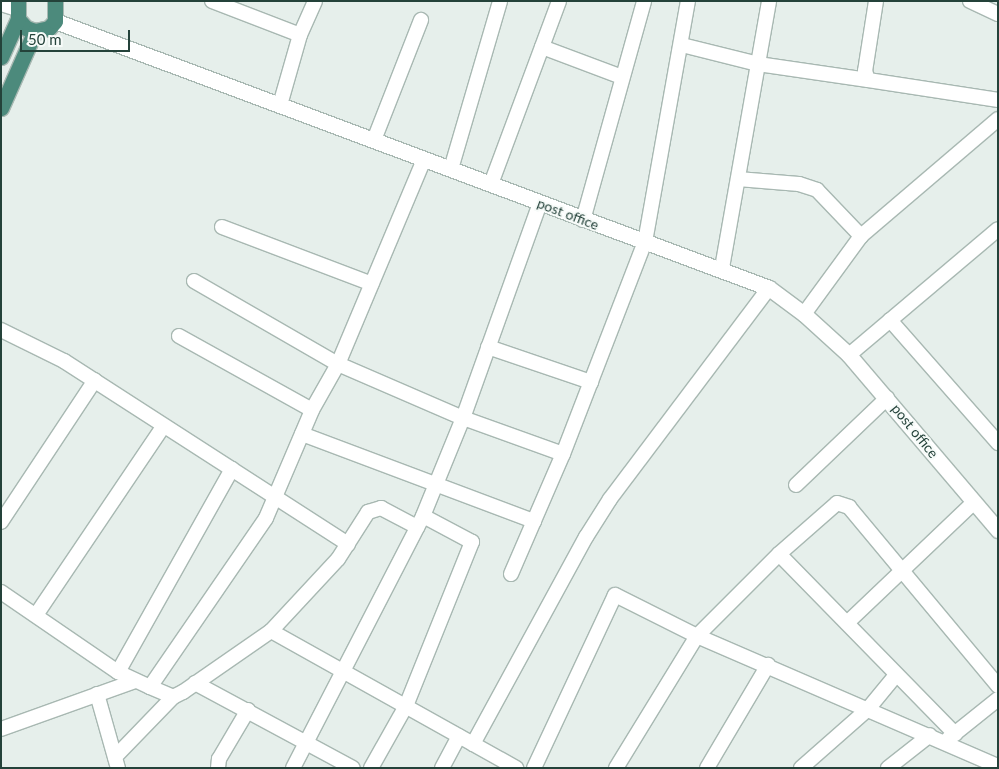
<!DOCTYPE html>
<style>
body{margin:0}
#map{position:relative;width:999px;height:769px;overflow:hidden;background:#e6efeb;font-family:Lato,sans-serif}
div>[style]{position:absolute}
.roads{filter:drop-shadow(1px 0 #a8b8b2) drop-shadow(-1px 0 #a8b8b2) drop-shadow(0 1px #a8b8b2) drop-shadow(0 -1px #a8b8b2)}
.minor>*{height:14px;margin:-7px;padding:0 7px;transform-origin:7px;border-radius:7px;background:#fff}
.tertiary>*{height:15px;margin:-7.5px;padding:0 7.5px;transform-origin:7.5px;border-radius:7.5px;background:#fff}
.secondary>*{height:15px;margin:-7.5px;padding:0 7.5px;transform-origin:7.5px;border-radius:7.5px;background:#fff}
.trunk>*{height:15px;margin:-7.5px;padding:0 7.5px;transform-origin:7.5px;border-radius:7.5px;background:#4c8a7c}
span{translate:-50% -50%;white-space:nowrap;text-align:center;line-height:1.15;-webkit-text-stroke:4px #f7fbf9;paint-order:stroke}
.street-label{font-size:14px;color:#24423a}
.frame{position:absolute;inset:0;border:2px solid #24423a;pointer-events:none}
.scale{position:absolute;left:20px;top:30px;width:110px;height:22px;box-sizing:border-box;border:2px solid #24423a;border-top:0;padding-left:6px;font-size:15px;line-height:18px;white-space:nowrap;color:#24423a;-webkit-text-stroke:4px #f7fbf9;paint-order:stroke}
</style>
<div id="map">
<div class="roads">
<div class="minor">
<div style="left:212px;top:1px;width:94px;rotate:21.1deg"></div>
<div style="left:876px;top:1px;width:71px;rotate:98.9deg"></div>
<div style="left:865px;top:71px;width:9px;rotate:72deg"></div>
<div style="left:868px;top:80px;width:132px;rotate:8.7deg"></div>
<div style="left:970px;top:1px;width:31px;rotate:25deg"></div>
<div style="left:682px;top:45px;width:78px;rotate:14deg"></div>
<div style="left:758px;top:64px;width:111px;rotate:8.3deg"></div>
<div style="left:542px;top:47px;width:85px;rotate:20.6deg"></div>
<div style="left:280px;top:105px;width:73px;rotate:-74.1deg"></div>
<div style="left:300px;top:35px;width:37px;rotate:-66deg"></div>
<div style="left:374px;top:140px;width:129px;rotate:-68.6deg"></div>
<div style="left:451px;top:169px;width:175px;rotate:-73.7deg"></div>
<div style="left:738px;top:179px;width:61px;rotate:4.7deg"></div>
<div style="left:799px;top:184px;width:19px;rotate:18deg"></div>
<div style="left:817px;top:190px;width:64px;rotate:46.3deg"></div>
<div style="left:491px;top:184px;width:195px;rotate:-69.6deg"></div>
<div style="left:583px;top:220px;width:227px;rotate:-74.4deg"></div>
<div style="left:222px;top:227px;width:160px;rotate:20.8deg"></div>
<div style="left:722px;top:268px;width:271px;rotate:-80deg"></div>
<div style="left:194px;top:281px;width:166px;rotate:30deg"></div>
<div style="left:338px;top:364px;width:136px;rotate:23.4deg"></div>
<div style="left:463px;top:418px;width:106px;rotate:19.8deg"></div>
<div style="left:804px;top:314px;width:97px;rotate:-53.8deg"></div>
<div style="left:861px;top:236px;width:180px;rotate:-40.5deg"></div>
<div style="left:890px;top:320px;width:164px;rotate:48.7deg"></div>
<div style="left:1px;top:330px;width:70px;rotate:26.2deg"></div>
<div style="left:64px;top:361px;width:338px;rotate:32.8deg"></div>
<div style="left:179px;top:336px;width:152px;rotate:29.1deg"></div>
<div style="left:488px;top:347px;width:109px;rotate:18.8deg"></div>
<div style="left:849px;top:355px;width:195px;rotate:-40.2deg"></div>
<div style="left:302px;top:434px;width:248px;rotate:20.6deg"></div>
<div style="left:796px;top:485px;width:126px;rotate:-43.7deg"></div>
<div style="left:1px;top:522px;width:170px;rotate:-56.5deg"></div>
<div style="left:779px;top:554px;width:252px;rotate:45.6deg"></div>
<div style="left:511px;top:574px;width:131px;rotate:-66.6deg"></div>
<div style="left:563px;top:454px;width:227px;rotate:-68.9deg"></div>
<div style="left:645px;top:242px;width:245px;rotate:-79.9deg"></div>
<div style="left:1px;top:592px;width:142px;rotate:34.4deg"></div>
<div style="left:118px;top:672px;width:35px;rotate:25deg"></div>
<div style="left:150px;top:687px;width:205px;rotate:-55.5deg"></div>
<div style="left:266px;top:518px;width:117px;rotate:-66.9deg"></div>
<div style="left:312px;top:410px;width:53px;rotate:-60.5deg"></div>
<div style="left:338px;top:364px;width:222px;rotate:-67.2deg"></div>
<div style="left:36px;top:615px;width:227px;rotate:-56deg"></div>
<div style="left:847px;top:623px;width:175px;rotate:-43.6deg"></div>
<div style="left:271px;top:631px;width:281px;rotate:29.2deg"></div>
<div style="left:118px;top:672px;width:233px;rotate:-60.7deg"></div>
<div style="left:195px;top:683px;width:179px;rotate:28.3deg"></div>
<div style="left:150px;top:687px;width:25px;rotate:23deg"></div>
<div style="left:173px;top:697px;width:11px;rotate:-27deg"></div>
<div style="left:183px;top:692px;width:107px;rotate:-34.7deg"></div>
<div style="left:271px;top:631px;width:98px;rotate:-47.1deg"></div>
<div style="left:338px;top:559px;width:56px;rotate:-57.4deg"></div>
<div style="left:368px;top:512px;width:14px;rotate:-17deg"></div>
<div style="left:381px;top:508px;width:41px;rotate:27.8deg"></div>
<div style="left:97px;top:694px;width:77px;rotate:74.2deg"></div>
<div style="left:1px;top:729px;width:142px;rotate:-19.7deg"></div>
<div style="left:948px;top:739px;width:64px;rotate:-38.7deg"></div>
<div style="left:473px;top:744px;width:236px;rotate:-61.4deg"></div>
<div style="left:586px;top:537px;width:45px;rotate:-57.7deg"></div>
<div style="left:610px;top:499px;width:264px;rotate:-53deg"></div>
<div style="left:115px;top:757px;width:83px;rotate:-46deg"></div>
<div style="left:218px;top:768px;width:9px;rotate:-84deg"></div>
<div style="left:219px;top:759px;width:57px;rotate:-59.4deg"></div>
<div style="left:293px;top:768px;width:284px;rotate:-62.7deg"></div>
<div style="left:423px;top:516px;width:106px;rotate:-67.8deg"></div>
<div style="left:463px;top:418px;width:228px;rotate:-70.3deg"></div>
<div style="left:371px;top:768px;width:71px;rotate:-60.6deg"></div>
<div style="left:406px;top:706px;width:177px;rotate:-68.1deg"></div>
<div style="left:472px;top:542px;width:55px;rotate:-152deg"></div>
<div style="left:442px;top:768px;width:36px;rotate:-62deg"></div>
<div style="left:534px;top:768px;width:191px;rotate:-64.9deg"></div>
<div style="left:615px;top:595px;width:92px;rotate:26.6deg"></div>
<div style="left:697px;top:636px;width:328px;rotate:23.4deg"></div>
<div style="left:616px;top:768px;width:155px;rotate:-58.5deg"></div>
<div style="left:697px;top:636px;width:116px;rotate:-45deg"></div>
<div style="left:779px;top:554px;width:77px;rotate:-41.3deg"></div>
<div style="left:837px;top:503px;width:13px;rotate:18deg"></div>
<div style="left:849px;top:507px;width:233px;rotate:50.2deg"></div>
<div style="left:707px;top:768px;width:120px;rotate:-59.4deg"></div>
<div style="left:801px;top:768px;width:89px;rotate:-41.4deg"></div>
<div style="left:868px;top:709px;width:44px;rotate:-50.5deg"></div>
<div style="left:888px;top:768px;width:53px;rotate:-38.2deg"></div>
</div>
<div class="tertiary">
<div style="left:55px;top:21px;width:762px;rotate:20.5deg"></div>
<div style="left:769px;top:288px;width:44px;rotate:36.6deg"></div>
<div style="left:804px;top:314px;width:61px;rotate:42.3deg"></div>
<div style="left:849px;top:355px;width:230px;rotate:49.6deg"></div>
</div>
<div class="secondary">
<div style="left:1px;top:3px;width:16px;rotate:18deg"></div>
</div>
<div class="trunk">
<div style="left:18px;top:1px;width:18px;rotate:90deg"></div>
<div style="left:18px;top:19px;width:12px;rotate:48deg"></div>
<div style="left:26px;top:28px;width:9px;rotate:18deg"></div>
<div style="left:35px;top:31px;width:14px;rotate:-12deg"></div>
<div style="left:49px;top:28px;width:9px;rotate:-49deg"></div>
<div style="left:55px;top:21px;width:20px;rotate:-90deg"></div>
<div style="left:1px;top:57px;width:42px;rotate:-65.9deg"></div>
<div style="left:1px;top:108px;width:84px;rotate:-66.2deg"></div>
</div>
</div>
<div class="street-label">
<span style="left:568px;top:214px;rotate:21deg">post office</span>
<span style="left:915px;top:431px;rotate:51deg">post office</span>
</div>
<div class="frame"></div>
<div class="scale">50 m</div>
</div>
